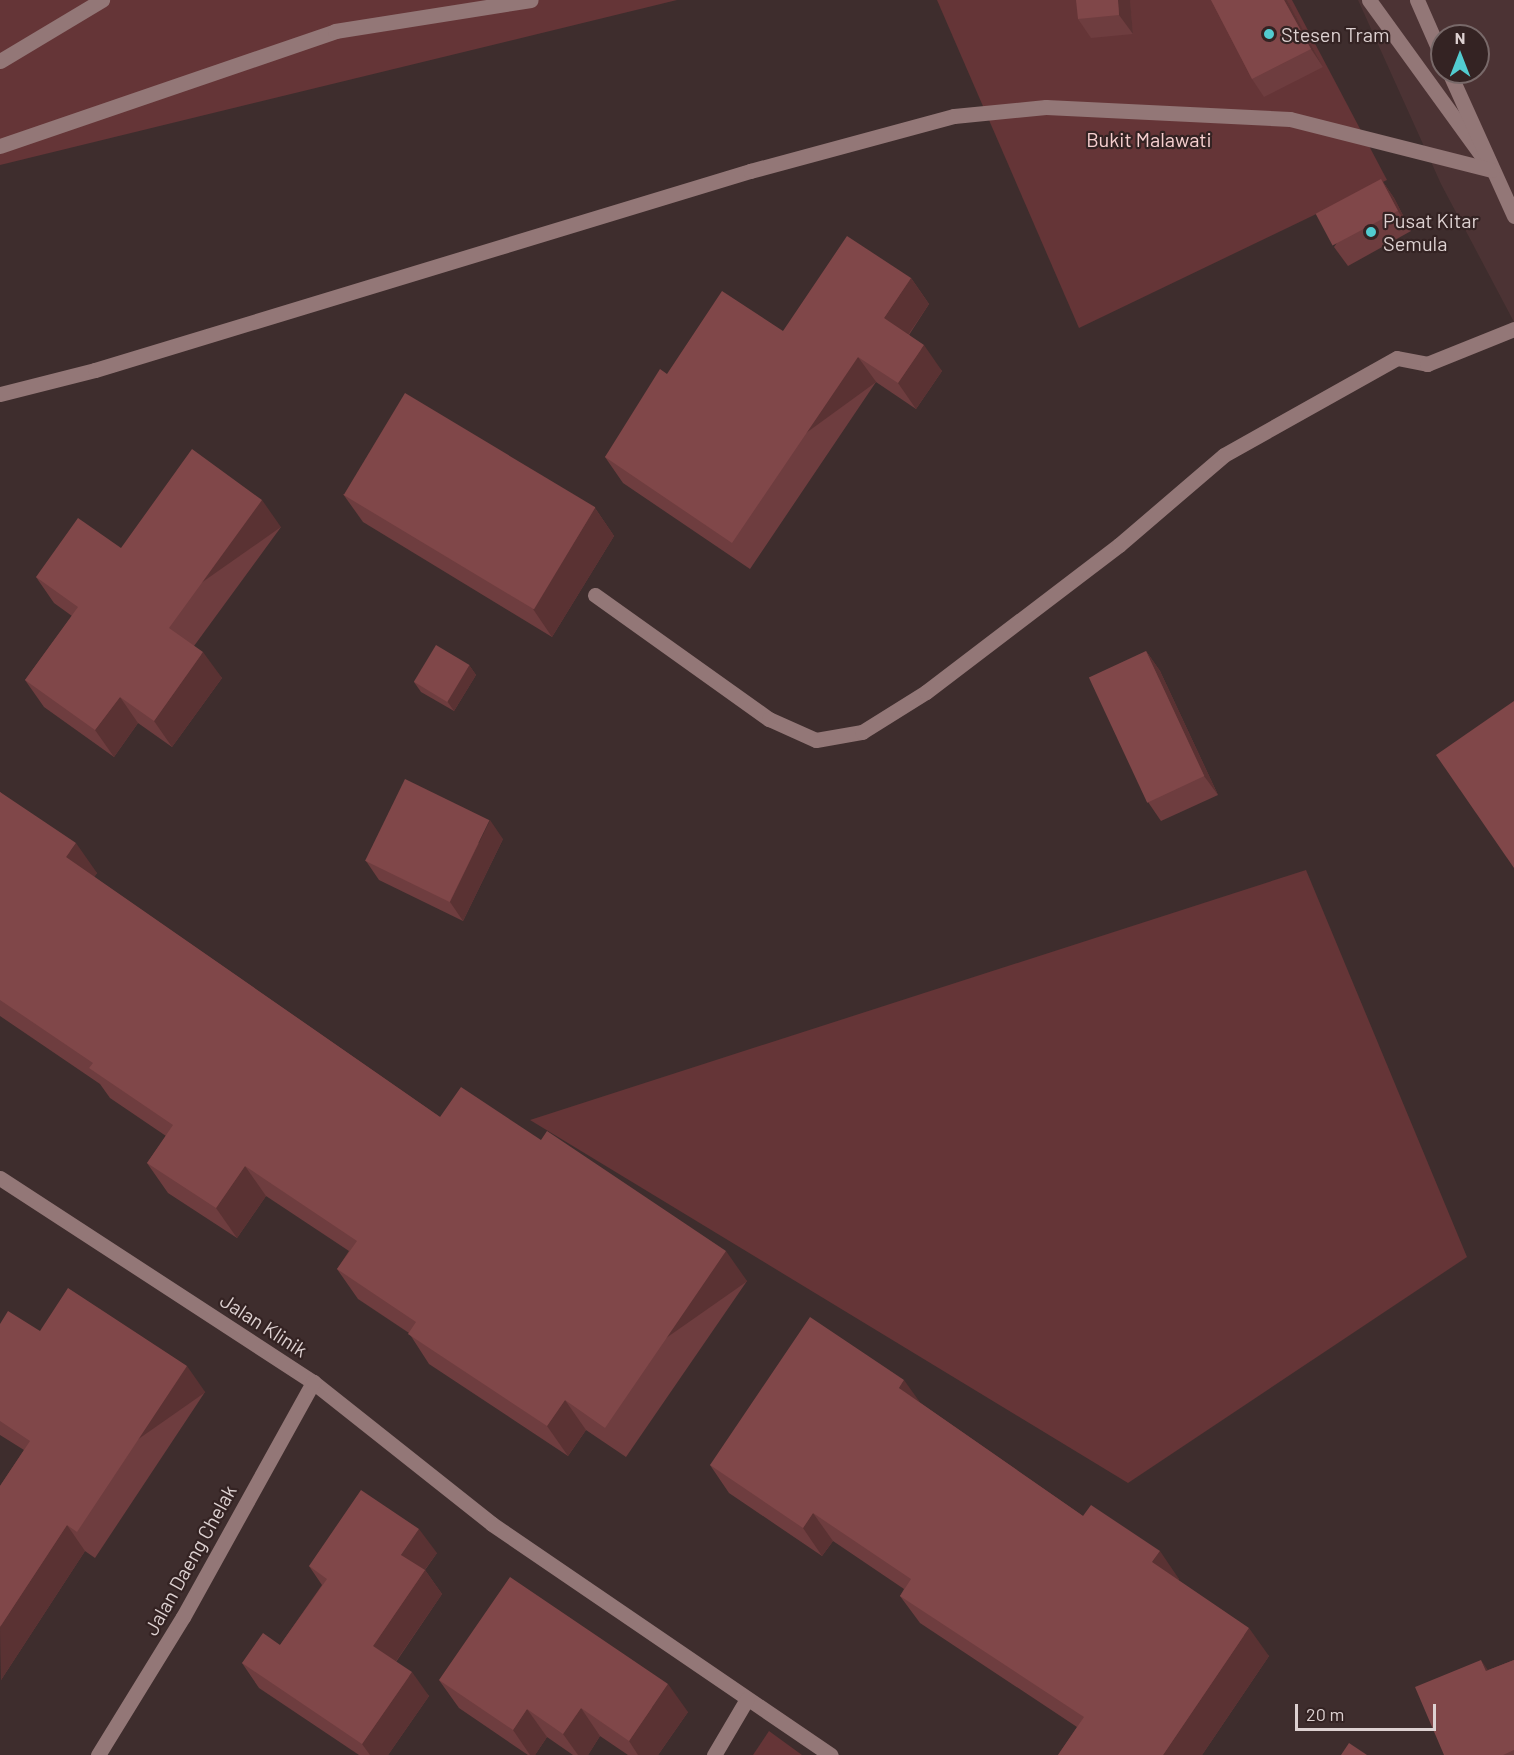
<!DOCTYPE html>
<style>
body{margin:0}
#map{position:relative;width:1514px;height:1755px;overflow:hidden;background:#3e2d2d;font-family:Barlow,sans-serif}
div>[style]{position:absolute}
.built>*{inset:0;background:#4c3334}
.green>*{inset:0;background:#653537}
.minor>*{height:15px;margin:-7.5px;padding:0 7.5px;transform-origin:7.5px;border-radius:7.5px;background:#937777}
.wall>*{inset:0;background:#6e3d3f}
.shaded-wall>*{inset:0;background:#5a3233;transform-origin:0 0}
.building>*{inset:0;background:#804749;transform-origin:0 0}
.dots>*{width:16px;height:16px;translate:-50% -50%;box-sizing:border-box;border:3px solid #342323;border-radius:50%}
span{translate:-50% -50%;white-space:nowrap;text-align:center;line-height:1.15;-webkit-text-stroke:4.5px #342323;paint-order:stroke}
.poi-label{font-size:20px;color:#ddd1d1}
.left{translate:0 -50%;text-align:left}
.park-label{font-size:20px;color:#f7d0d0}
.street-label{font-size:20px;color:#ddd1d1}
.north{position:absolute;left:1430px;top:24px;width:60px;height:60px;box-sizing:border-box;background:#342323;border:2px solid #786969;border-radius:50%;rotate:0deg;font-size:16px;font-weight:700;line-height:24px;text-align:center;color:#ddd1d1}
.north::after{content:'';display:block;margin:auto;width:21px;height:27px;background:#52ccd0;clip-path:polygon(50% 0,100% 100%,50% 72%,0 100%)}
.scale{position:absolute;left:1295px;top:1704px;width:141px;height:27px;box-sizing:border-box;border:3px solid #ddd1d1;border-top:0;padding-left:8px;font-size:18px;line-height:21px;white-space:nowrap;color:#ddd1d1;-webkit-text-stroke:4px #342323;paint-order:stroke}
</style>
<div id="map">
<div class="built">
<div style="clip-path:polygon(evenodd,1358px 0,1514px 0,1514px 322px,1441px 184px,1358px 0,1442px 36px,1478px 36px,1478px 72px,1442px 72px,1442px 36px)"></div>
</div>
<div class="green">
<div style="clip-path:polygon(0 0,677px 0,0 165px)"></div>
<div style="clip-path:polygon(937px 0,1292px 0,1387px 180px,1079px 328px)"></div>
<div style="clip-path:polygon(1306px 870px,1467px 1257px,1128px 1483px,530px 1120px)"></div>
<div style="clip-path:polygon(769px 1731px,802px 1755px,753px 1755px)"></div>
</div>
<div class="minor">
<div style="left:1369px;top:0;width:210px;rotate:54.1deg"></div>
<div style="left:1417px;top:0;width:62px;rotate:66.3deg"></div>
<div style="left:0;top:61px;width:119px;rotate:-30.9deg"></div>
<div style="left:1449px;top:72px;width:158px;rotate:65.7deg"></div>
<div style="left:0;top:146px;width:354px;rotate:-18.9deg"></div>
<div style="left:335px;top:31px;width:198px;rotate:-9deg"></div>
<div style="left:0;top:394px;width:98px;rotate:-14.2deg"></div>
<div style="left:95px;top:370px;width:685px;rotate:-16.9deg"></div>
<div style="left:750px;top:171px;width:211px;rotate:-15.1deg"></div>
<div style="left:954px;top:116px;width:92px;rotate:-5.6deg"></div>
<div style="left:1046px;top:107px;width:244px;rotate:2.8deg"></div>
<div style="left:1290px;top:119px;width:208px;rotate:14.2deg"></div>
<div style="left:595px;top:595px;width:214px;rotate:35.5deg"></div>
<div style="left:769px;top:719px;width:51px;rotate:24.1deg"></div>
<div style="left:816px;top:740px;width:47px;rotate:-9.9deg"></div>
<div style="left:862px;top:732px;width:75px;rotate:-32deg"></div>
<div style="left:926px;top:692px;width:243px;rotate:-37.3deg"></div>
<div style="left:1119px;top:545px;width:138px;rotate:-40.6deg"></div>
<div style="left:1224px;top:455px;width:198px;rotate:-29.3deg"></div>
<div style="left:1397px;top:358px;width:31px;rotate:11deg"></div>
<div style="left:1427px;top:364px;width:94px;rotate:-21.9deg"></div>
<div style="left:0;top:1178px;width:374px;rotate:33.1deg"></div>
<div style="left:313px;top:1382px;width:228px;rotate:38.4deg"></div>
<div style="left:492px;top:1524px;width:410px;rotate:34.3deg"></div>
<div style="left:98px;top:1755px;width:162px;rotate:-58.4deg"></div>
<div style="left:183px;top:1617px;width:269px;rotate:-61deg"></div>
<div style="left:714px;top:1755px;width:65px;rotate:-59.5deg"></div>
</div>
<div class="wall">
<div style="clip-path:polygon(1130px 0,1133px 34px,1091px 38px,1078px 19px)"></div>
<div style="clip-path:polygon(1211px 0,1287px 0,1323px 67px,1264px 97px,1252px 79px)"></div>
<div style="clip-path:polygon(1381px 179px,1394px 198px,1411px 231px,1348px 266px,1334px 247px)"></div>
<div style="clip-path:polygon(911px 278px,929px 304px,909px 335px,942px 371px,916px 409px,876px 382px,750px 569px,623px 483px,605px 457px,667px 374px,783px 331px)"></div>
<div style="clip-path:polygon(343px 494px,595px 508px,614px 536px,552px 637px,363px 522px)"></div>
<div style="clip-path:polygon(281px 527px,194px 646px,222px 678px,172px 747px,138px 723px,114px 757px,44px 707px,25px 680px,72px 616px,54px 603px,36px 577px,121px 548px)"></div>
<div style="clip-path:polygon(1146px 651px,1160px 671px,1218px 795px,1161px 821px,1148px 802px)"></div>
<div style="clip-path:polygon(469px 665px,476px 675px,454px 711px,421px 692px,414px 682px)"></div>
<div style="clip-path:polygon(0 792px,97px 873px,94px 877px,440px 1117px,747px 1281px,626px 1457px,586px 1430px,568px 1456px,429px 1364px,409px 1333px,358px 1299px,337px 1269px,349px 1251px,266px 1196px,237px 1238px,168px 1193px,147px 1163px,166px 1136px,110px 1098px,100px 1084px,0 1016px)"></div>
<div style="clip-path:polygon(503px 839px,463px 921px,379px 880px,366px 861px)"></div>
<div style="clip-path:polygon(0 1324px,40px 1331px,205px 1392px,95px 1558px,85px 1551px,1px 1680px,0 1486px,24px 1450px,0 1435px)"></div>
<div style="clip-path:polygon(919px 1402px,1083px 1516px,1179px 1579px,1178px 1580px,1269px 1656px,1202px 1755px,1058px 1755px,1077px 1727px,920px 1623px,900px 1596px,904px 1589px,833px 1541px,822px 1556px,729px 1493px,710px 1465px)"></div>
<div style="clip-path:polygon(437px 1553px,425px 1570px,442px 1594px,396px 1662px,429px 1696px,388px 1755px,359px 1755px,259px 1688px,242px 1663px,280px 1645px,322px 1585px,309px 1566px)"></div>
<div style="clip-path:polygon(1514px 1660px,1514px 1755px,1444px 1755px,1488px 1670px)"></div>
<div style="clip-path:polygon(439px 1680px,688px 1712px,658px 1755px,628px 1755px,600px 1736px,588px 1755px,573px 1755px,547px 1737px,535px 1755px,528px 1755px,459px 1708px)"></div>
</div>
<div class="shaded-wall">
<div style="clip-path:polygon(1118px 0,1130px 0,1133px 34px,1119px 15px)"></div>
<div style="clip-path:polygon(1284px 0,1287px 0,1323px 67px,1311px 49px)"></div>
<div style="clip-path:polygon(1381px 179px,1394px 198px,1411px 231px,1398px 211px)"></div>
<div style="clip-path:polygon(911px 278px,929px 304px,902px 344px,884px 318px)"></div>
<div style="clip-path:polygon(924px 345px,942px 371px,916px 409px,898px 383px)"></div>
<div style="left:858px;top:357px;width:31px;height:225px;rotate:54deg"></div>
<div style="left:262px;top:500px;width:33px;height:158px;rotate:55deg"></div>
<div style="clip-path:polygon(595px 508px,614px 536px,552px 637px,533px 609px)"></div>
<div style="clip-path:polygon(1146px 651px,1160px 671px,1218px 795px,1204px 776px)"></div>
<div style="clip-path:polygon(203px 652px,222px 678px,172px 747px,154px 721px)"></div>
<div style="clip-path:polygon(469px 665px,476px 675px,454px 711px,447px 701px)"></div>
<div style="clip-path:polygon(120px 697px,138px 723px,114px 757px,95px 730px)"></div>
<div style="clip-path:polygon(490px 820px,503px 839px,463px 921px,450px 902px)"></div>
<div style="clip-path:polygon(76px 843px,97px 873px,87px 887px,66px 857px)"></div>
<div style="clip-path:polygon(245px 1166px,266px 1196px,237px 1238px,216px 1208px)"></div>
<div style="left:726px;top:1251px;width:37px;height:214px;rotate:55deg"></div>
<div style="left:187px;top:1366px;width:32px;height:199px;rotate:55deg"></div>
<div style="clip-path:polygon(904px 1380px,924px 1408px,899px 1388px)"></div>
<div style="clip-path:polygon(565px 1400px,586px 1430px,568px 1456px,547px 1426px)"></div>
<div style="clip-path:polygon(813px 1513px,833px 1541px,822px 1556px,803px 1528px)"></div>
<div style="clip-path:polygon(67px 1525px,85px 1551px,1px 1680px,0 1627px)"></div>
<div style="clip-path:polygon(419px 1529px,437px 1553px,418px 1579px,401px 1555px)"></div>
<div style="clip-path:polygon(1160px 1551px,1179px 1579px,1172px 1590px,1152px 1562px)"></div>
<div style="clip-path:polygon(425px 1570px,442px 1594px,390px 1670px,373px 1646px)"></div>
<div style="clip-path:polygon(1249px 1628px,1269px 1656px,1202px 1755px,1163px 1755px)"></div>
<div style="clip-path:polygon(1481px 1660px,1500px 1688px,1486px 1671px)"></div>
<div style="clip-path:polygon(412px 1672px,429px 1696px,388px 1755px,370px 1755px,362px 1744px)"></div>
<div style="clip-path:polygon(668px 1684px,688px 1712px,658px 1755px,638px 1755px,629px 1741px)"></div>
<div style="clip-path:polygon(581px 1708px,600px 1736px,588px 1755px,578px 1755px,563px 1734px)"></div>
<div style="clip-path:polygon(527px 1709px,547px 1737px,535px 1755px,530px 1755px,513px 1730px)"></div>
</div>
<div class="building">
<div style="clip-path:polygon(1076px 0,1118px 0,1119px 15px,1078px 19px)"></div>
<div style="clip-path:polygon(1211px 0,1284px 0,1311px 49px,1252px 79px)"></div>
<div style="left:1381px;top:179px;width:36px;height:74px;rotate:62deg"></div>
<div style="clip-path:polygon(847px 236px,911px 278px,884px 318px,924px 345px,898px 383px,858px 357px,732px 543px,605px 457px,660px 369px,667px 374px,722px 291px,783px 331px)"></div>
<div style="left:405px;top:393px;width:222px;height:119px;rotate:31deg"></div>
<div style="clip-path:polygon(192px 449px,262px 500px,169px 628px,203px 652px,154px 721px,120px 697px,95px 730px,25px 680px,78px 607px,36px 577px,78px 518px,121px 548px)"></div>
<div style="left:436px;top:645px;width:39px;height:43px;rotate:31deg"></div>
<div style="left:1146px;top:651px;width:138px;height:63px;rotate:65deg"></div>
<div style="clip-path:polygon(1514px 701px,1514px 868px,1436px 755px)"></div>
<div style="left:405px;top:779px;width:94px;height:91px;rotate:26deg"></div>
<div style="clip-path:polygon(0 792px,76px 843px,66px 857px,440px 1117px,461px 1087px,541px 1140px,547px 1131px,726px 1251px,605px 1428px,565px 1400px,547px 1426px,408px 1334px,416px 1322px,337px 1269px,357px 1241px,245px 1166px,216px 1208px,147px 1163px,173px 1125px,89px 1068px,93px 1063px,0 1000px)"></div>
<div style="clip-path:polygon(68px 1288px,187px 1366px,77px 1532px,67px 1525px,0 1627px,0 1486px,30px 1441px,0 1421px,0 1324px,8px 1311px,40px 1331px)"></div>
<div style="clip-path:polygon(810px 1317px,904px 1380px,899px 1388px,1083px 1516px,1091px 1505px,1160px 1551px,1152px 1562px,1249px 1628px,1163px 1755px,1058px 1755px,1084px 1717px,900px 1596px,911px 1579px,813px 1513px,803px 1528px,710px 1465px)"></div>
<div style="clip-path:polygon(361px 1490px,419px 1529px,401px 1555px,425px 1570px,373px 1646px,412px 1672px,362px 1744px,242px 1663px,263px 1633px,280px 1645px,327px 1579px,309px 1566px)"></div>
<div style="clip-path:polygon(510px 1577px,668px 1684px,629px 1741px,581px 1708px,563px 1734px,527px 1709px,513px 1730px,439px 1680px)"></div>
<div style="clip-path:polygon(1481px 1660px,1486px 1671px,1514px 1660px,1514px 1750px,1503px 1755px,1444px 1755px,1415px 1687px)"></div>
<div style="clip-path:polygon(1349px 1743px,1367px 1755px,1341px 1755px)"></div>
</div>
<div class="dots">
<div style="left:1269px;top:34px;background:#52ccd0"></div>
<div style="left:1371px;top:232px;background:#52ccd0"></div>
</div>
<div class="poi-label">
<span class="left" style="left:1281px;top:34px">Stesen Tram</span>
<span class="left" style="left:1383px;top:232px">Pusat Kitar<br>Semula</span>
</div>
<div class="park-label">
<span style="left:1149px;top:139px">Bukit Malawati</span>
</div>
<div class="street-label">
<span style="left:264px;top:1325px;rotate:33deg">Jalan Klinik</span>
<span style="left:190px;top:1560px;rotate:-61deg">Jalan Daeng Chelak</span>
</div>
<div class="north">N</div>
<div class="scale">20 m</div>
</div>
